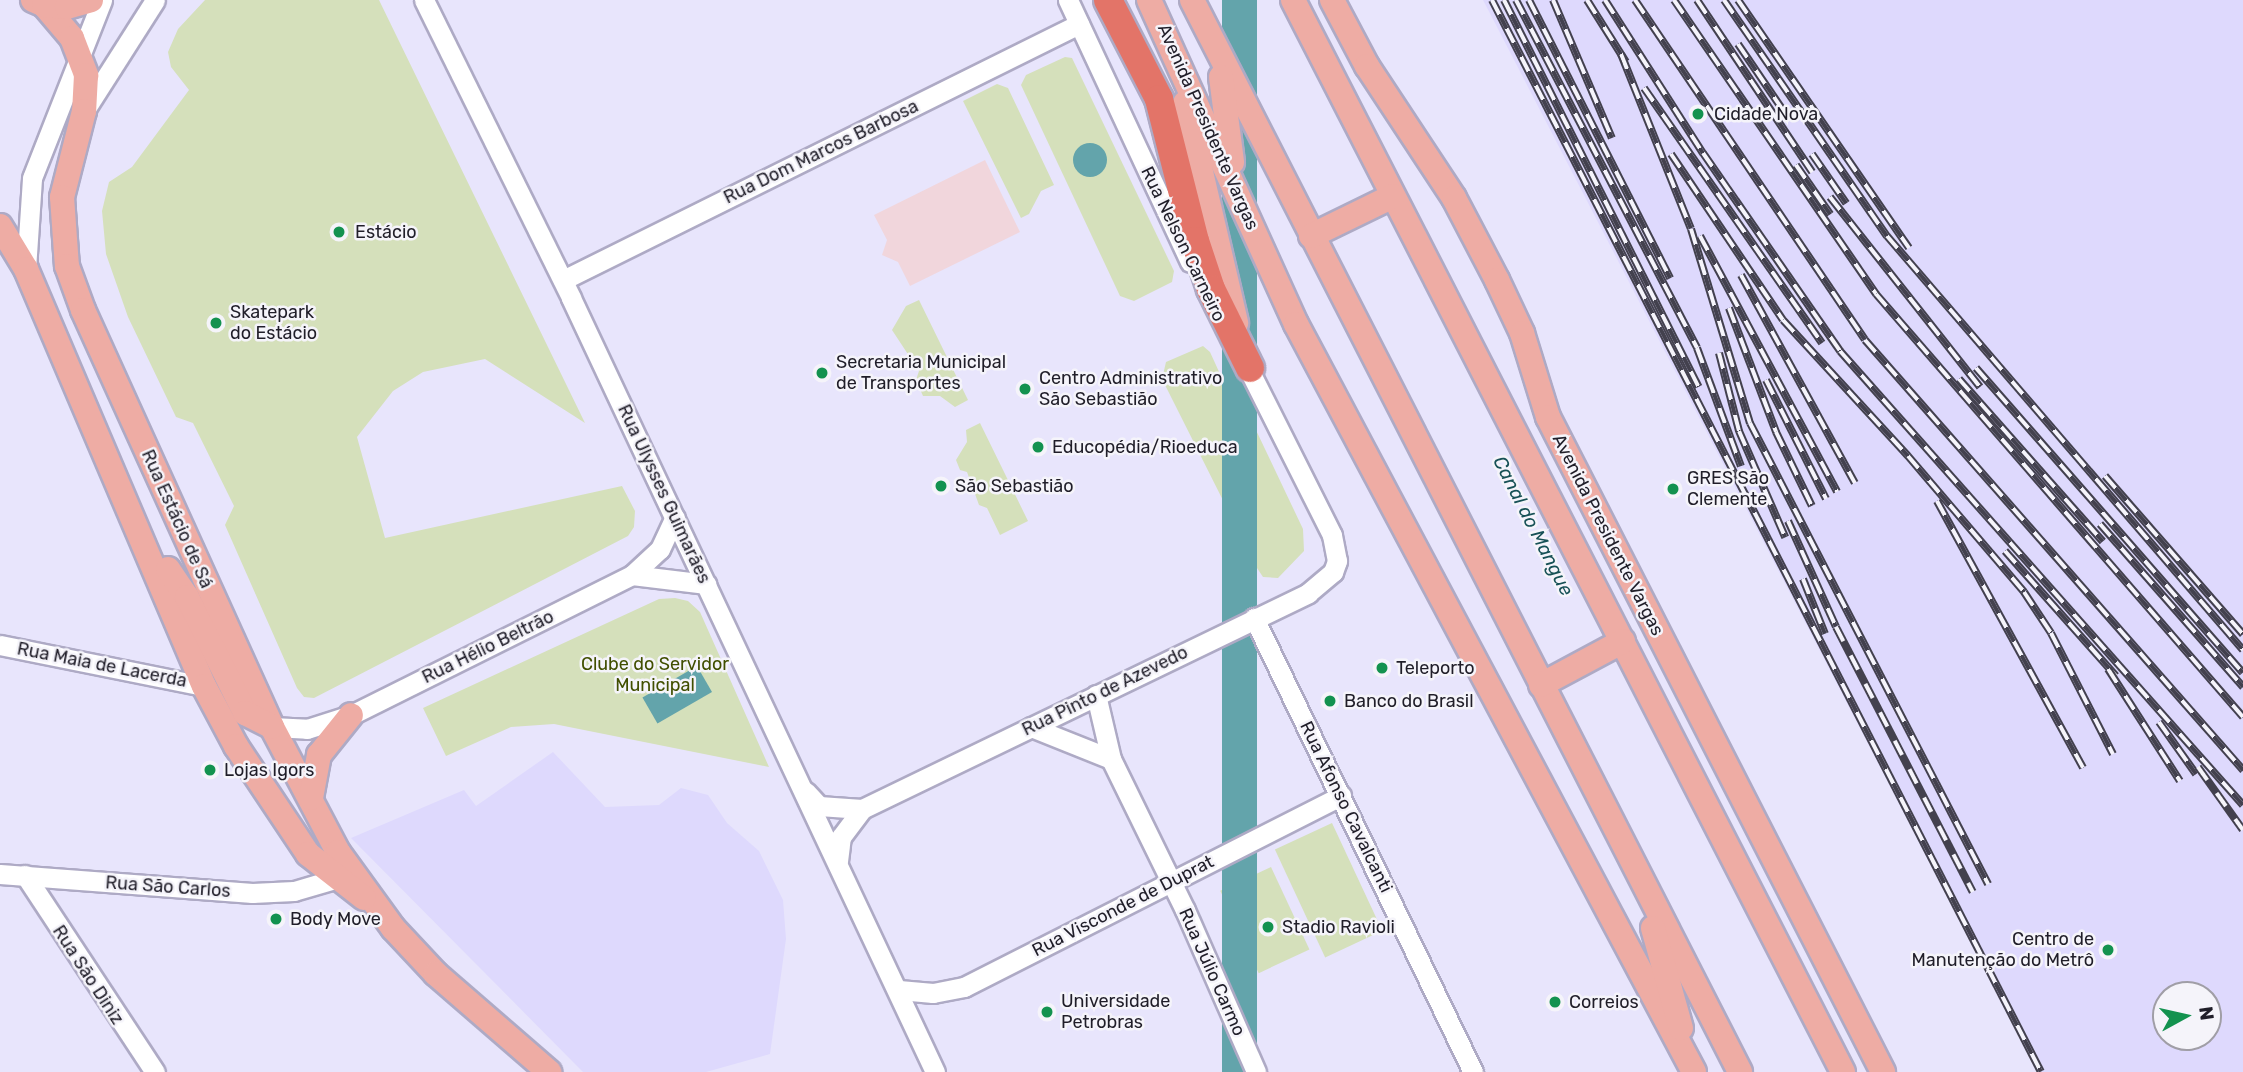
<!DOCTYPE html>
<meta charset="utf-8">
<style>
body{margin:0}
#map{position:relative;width:2243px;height:1072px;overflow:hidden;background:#e8e5fc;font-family:Rubik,sans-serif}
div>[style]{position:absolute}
.built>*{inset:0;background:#ded9fd}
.education>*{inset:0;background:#f1d6dc}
.green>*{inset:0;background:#d5e0bb;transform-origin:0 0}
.water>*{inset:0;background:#63a4ab;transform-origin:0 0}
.round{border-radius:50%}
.roads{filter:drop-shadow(2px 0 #aeaac5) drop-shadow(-2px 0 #aeaac5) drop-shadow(0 2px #aeaac5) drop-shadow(0 -2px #aeaac5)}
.minor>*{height:19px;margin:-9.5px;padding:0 9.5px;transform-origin:9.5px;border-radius:9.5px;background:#fff}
.major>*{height:24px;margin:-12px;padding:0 12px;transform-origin:12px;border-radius:12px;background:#eeaca4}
.highway>*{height:28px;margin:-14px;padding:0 14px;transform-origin:14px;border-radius:14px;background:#e37468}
.rail>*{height:8px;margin-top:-4px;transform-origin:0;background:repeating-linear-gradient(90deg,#f5f4fa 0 16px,#43414e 0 32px);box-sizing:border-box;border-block:2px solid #43414e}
.dots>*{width:19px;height:19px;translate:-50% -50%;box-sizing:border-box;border:4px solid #f5f4fa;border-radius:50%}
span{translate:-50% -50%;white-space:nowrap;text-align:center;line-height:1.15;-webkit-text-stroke:5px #f5f4fa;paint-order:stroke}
.poi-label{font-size:18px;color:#201e29}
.left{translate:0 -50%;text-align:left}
.right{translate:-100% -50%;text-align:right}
.street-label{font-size:18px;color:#201e29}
.park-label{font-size:18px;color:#414f00}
.water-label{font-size:19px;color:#175156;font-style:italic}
.north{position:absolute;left:2152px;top:981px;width:70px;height:70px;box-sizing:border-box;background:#f5f4fa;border:2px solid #a09ea6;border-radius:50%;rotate:82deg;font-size:19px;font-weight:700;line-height:28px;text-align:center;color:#201e29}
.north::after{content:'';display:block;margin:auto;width:24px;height:32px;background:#13924f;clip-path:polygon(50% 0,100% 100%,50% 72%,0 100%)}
</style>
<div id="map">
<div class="built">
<div style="clip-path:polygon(evenodd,1483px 0,2243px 0,2243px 1072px,2038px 1072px,1483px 0,2166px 995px,2208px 995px,2208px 1037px,2166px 1037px,2166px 995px)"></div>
<div style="clip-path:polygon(553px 752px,605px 807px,659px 805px,681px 788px,708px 795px,727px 823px,759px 851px,783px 900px,786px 939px,770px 1054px,706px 1072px,583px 1072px,351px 838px,464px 790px,476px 806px)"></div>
</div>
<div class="education">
<div style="clip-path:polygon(985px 160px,1020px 232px,910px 286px,898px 262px,882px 255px,887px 240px,874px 215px)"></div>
</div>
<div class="green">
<div style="clip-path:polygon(205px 0,379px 0,585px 423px,485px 359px,423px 372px,393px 391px,357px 437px,385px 538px,622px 486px,635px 511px,634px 527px,628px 536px,314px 698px,304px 697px,297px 688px,225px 525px,234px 506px,193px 423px,176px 417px,128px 317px,106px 254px,102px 211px,109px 182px,132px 167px,189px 90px,171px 67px,168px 52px,178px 29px)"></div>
<div style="clip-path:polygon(1065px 57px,1072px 58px,1174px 271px,1172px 282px,1134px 301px,1120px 296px,1021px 85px,1026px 75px)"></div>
<div style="clip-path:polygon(997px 84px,1008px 88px,1054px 185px,1041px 191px,1029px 214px,1021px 218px,963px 101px)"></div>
<div style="clip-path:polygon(919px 300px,968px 400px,955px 407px,940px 396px,923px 396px,916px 380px,919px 371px,892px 330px,906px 306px)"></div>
<div style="clip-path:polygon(1203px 346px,1210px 352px,1236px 409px,1245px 407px,1303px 529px,1304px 551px,1278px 578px,1263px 577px,1257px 568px,1162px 379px,1166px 362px)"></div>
<div style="clip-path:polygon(980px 423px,1028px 521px,1000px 535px,987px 508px,979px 505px,967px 472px,960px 470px,956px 460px,967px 442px,966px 430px)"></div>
<div style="clip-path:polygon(675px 598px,688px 601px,700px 612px,769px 767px,554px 724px,511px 727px,446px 756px,423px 708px,659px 599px)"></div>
<div style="left:1332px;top:823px;width:119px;height:63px;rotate:65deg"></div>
<div style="left:1271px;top:867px;width:91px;height:56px;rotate:65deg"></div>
</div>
<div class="water">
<div style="left:1222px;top:0;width:35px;height:1205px"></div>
<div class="round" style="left:1073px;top:143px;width:34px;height:34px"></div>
<div style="left:697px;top:666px;width:30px;height:63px;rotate:60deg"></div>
</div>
<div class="roads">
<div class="minor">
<div style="left:424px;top:0;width:332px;rotate:63.7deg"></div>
<div style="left:571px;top:298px;width:855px;rotate:64.81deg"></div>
<div style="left:1068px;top:0;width:289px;rotate:65deg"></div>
<div style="left:85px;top:110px;width:130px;rotate:-57.5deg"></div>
<div style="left:26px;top:269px;width:91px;rotate:-86.2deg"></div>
<div style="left:32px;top:178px;width:191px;rotate:-68.5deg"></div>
<div style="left:563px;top:280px;width:576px;rotate:-26.39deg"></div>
<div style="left:632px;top:575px;width:75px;rotate:6.9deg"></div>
<div style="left:1254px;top:618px;width:504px;rotate:64.25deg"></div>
<div style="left:0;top:645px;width:208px;rotate:11.4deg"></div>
<div style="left:1096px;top:695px;width:66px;rotate:76.8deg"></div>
<div style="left:1111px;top:759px;width:168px;rotate:63.9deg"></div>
<div style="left:1185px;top:910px;width:177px;rotate:66.3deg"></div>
<div style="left:272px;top:727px;width:35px;rotate:3deg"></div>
<div style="left:307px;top:729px;width:46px;rotate:-17.7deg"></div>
<div style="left:351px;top:715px;width:314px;rotate:-26.5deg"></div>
<div style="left:632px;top:575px;width:38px;rotate:-43deg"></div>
<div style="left:660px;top:549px;width:35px;rotate:-65deg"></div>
<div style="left:1031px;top:727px;width:86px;rotate:21.8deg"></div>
<div style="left:806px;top:792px;width:19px;rotate:47deg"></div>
<div style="left:819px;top:806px;width:43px;rotate:4deg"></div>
<div style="left:838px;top:861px;width:24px;rotate:-83deg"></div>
<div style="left:841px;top:837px;width:35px;rotate:-53deg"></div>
<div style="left:862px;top:809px;width:496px;rotate:-25.8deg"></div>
<div style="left:1308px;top:593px;width:33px;rotate:-40deg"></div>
<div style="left:1333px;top:572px;width:12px;rotate:-70deg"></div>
<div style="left:1337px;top:561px;width:26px;rotate:-101deg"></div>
<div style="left:1332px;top:535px;width:198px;rotate:-116.7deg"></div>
<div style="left:0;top:874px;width:253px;rotate:4.3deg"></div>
<div style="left:252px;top:893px;width:42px;rotate:-2.7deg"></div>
<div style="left:294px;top:891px;width:43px;rotate:-16.3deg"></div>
<div style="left:25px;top:875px;width:236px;rotate:56.6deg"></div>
<div style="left:899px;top:990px;width:34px;rotate:5deg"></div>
<div style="left:933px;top:993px;width:32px;rotate:-11deg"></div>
<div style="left:964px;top:987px;width:423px;rotate:-26.9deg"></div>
</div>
<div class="major">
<div style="left:33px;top:0;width:12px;rotate:24deg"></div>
<div style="left:44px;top:5px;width:43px;rotate:49.7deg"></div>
<div style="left:72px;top:38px;width:40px;rotate:69deg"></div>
<div style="left:86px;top:75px;width:36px;rotate:93deg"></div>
<div style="left:84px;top:111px;width:89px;rotate:104.3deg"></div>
<div style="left:62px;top:197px;width:69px;rotate:85.9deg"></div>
<div style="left:67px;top:266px;width:47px;rotate:70deg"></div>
<div style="left:83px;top:310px;width:458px;rotate:65.6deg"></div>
<div style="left:272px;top:727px;width:141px;rotate:62.2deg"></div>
<div style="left:338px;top:852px;width:94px;rotate:54.1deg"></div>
<div style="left:393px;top:928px;width:63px;rotate:46.9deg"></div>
<div style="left:436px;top:974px;width:150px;rotate:40.9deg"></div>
<div style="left:1149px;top:0;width:356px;rotate:65.6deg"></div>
<div style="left:1296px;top:324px;width:847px;rotate:61.98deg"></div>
<div style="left:1192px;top:0;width:1204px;rotate:62.92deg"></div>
<div style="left:1293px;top:0;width:1205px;rotate:62.84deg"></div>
<div style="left:1332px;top:0;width:75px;rotate:62.1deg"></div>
<div style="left:1367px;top:66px;width:158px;rotate:56.6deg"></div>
<div style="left:1454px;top:198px;width:93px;rotate:62.3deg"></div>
<div style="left:1497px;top:280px;width:59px;rotate:64.7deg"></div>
<div style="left:1522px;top:333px;width:88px;rotate:72.8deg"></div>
<div style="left:1548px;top:417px;width:736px;rotate:62.91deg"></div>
<div style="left:44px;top:5px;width:23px;rotate:5deg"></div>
<div style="left:67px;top:7px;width:25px;rotate:-16deg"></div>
<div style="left:1221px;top:77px;width:86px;rotate:82.6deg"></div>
<div style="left:1185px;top:103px;width:226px;rotate:76.9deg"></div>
<div style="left:0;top:226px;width:50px;rotate:58.8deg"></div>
<div style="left:26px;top:269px;width:453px;rotate:66.9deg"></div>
<div style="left:204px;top:686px;width:68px;rotate:61.9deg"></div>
<div style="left:236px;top:746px;width:130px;rotate:56.3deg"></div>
<div style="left:308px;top:854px;width:71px;rotate:38.2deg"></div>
<div style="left:1311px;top:236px;width:91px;rotate:-26deg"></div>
<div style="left:168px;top:569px;width:34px;rotate:56deg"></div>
<div style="left:187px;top:597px;width:130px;rotate:63.4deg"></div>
<div style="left:245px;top:713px;width:30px;rotate:27deg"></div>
<div style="left:1541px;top:685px;width:93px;rotate:-28.2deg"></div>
<div style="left:311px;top:798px;width:44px;rotate:-79.5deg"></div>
<div style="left:319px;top:755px;width:51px;rotate:-51.3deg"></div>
<div style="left:1653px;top:928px;width:104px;rotate:74.4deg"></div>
</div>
<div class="highway">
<div style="left:1108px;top:0;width:111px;rotate:62.7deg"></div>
<div style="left:1159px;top:99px;width:146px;rotate:75.8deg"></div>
<div style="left:1195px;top:241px;width:51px;rotate:71.6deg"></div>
<div style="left:1211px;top:289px;width:88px;rotate:63.7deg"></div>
</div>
</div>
<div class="rail">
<div style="left:1492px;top:0;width:1204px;rotate:62.88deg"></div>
<div style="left:1504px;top:0;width:433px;rotate:63.3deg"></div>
<div style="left:1516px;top:0;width:392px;rotate:62.5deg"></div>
<div style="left:1697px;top:348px;width:126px;rotate:69.6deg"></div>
<div style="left:1529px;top:0;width:312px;rotate:63.1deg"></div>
<div style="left:1553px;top:0;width:150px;rotate:66.9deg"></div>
<div style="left:1587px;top:0;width:73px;rotate:57.8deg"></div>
<div style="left:1605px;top:0;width:182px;rotate:57.4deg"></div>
<div style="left:1703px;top:153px;width:241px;rotate:55.3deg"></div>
<div style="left:1840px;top:351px;width:607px;rotate:48.41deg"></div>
<div style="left:1635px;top:0;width:410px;rotate:55.9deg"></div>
<div style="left:1865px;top:340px;width:573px;rotate:48.68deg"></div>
<div style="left:1674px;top:0;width:357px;rotate:55.5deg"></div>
<div style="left:1876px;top:294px;width:560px;rotate:49.05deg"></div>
<div style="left:1697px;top:0;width:207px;rotate:56.2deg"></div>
<div style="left:1724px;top:0;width:287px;rotate:55.4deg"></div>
<div style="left:1887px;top:236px;width:546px;rotate:49.31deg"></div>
<div style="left:1738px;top:0;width:301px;rotate:55.4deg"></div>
<div style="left:1738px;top:44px;width:91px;rotate:55.8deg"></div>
<div style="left:1621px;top:54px;width:188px;rotate:68.2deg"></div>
<div style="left:1691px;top:229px;width:203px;rotate:73.1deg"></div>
<div style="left:1750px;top:423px;width:519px;rotate:62.69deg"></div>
<div style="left:1644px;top:88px;width:311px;rotate:55.1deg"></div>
<div style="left:1671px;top:154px;width:200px;rotate:56deg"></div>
<div style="left:1783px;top:320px;width:185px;rotate:47.4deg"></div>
<div style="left:1908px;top:456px;width:179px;rotate:49.5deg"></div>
<div style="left:2024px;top:592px;width:49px;rotate:56.6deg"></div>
<div style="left:2051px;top:633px;width:136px;rotate:62.9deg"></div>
<div style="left:1812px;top:154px;width:60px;rotate:55.2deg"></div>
<div style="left:1796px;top:165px;width:60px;rotate:55.2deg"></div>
<div style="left:1830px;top:197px;width:242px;rotate:51.7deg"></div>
<div style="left:1700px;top:236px;width:290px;rotate:61.8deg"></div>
<div style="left:1741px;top:275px;width:237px;rotate:61.3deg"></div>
<div style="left:1729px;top:308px;width:133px;rotate:69.2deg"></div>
<div style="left:1776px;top:432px;width:82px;rotate:64.1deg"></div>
<div style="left:1719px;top:353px;width:81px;rotate:75.6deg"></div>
<div style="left:1739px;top:431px;width:116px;rotate:66.5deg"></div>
<div style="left:1976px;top:368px;width:405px;rotate:48.8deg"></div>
<div style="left:1959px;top:379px;width:217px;rotate:48.5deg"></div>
<div style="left:1766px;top:380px;width:133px;rotate:63.2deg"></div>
<div style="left:2105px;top:476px;width:210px;rotate:48.9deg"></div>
<div style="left:1937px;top:501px;width:304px;rotate:61.3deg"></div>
<div style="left:1788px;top:521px;width:116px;rotate:65.6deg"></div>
<div style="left:1836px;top:627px;width:298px;rotate:62.7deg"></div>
<div style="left:2100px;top:524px;width:217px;rotate:48.7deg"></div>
<div style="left:2005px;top:551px;width:167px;rotate:48.4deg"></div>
<div style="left:1803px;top:579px;width:59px;rotate:68.2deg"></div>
<div style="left:2108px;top:669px;width:133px;rotate:57.3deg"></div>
<div style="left:2159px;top:722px;width:64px;rotate:54.6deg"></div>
<div style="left:2198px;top:767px;width:77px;rotate:54.5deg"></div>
</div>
<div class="dots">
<div style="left:1698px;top:114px;background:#13924f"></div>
<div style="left:339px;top:232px;background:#13924f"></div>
<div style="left:216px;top:323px;background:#13924f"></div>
<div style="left:822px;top:373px;background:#13924f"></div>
<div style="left:1025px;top:389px;background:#13924f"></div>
<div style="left:1038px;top:447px;background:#13924f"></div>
<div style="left:941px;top:486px;background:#13924f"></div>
<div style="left:1673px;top:489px;background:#13924f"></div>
<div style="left:1382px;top:668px;background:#13924f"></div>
<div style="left:1330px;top:701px;background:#13924f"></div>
<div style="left:210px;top:770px;background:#13924f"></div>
<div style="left:276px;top:919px;background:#13924f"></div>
<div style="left:1268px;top:927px;background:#13924f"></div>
<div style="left:2108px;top:950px;background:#13924f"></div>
<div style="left:1555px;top:1002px;background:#13924f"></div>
<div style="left:1047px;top:1012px;background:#13924f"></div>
</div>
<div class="poi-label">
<span class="left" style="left:1714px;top:114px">Cidade Nova</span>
<span class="left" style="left:355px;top:232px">Estácio</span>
<span class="left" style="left:230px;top:323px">Skatepark<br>do Estácio</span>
<span class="left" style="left:836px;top:373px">Secretaria Municipal<br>de Transportes</span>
<span class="left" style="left:1039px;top:389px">Centro Administrativo<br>São Sebastião</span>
<span class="left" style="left:1052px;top:447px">Educopédia/Rioeduca</span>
<span class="left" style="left:1687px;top:489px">GRES São<br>Clemente</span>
<span class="left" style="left:955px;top:486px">São Sebastião</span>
<span class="left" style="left:1396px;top:668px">Teleporto</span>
<span class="left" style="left:1344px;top:701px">Banco do Brasil</span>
<span class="left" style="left:224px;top:770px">Lojas Igors</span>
<span class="left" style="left:290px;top:919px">Body Move</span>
<span class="left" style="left:1282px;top:927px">Stadio Ravioli</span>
<span class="right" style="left:2094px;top:950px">Centro de<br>Manutenção do Metrô</span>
<span class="left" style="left:1061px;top:1012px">Universidade<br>Petrobras</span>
<span class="left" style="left:1569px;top:1002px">Correios</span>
</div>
<div class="street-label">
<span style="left:1208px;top:127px;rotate:66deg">Avenida Presidente Vargas</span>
<span style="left:821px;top:152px;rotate:-26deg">Rua Dom Marcos Barbosa</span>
<span style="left:1183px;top:244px;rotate:64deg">Rua Nelson Carneiro</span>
<span style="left:664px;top:494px;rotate:65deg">Rua Ulysses Guimarães</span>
<span style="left:177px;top:519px;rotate:66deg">Rua Estácio de Sá</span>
<span style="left:1608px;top:535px;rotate:63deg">Avenida Presidente Vargas</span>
<span style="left:488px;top:647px;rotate:-26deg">Rua Hélio Beltrão</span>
<span style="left:102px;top:665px;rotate:11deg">Rua Maia de Lacerda</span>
<span style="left:1105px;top:691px;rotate:-26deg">Rua Pinto de Azevedo</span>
<span style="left:1346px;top:807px;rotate:64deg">Rua Afonso Cavalcanti</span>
<span style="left:168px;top:887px;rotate:4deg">Rua São Carlos</span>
<span style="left:1123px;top:906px;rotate:-27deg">Rua Visconde de Duprat</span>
<span style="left:1212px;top:972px;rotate:66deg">Rua Júlio Carmo</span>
<span style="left:88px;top:975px;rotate:57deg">Rua São Diniz</span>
</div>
<div class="park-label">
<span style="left:655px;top:675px">Clube do Servidor<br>Municipal</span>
</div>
<div class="water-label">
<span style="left:1533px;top:526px;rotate:63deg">Canal do Mangue</span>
</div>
<div class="north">N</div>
</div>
